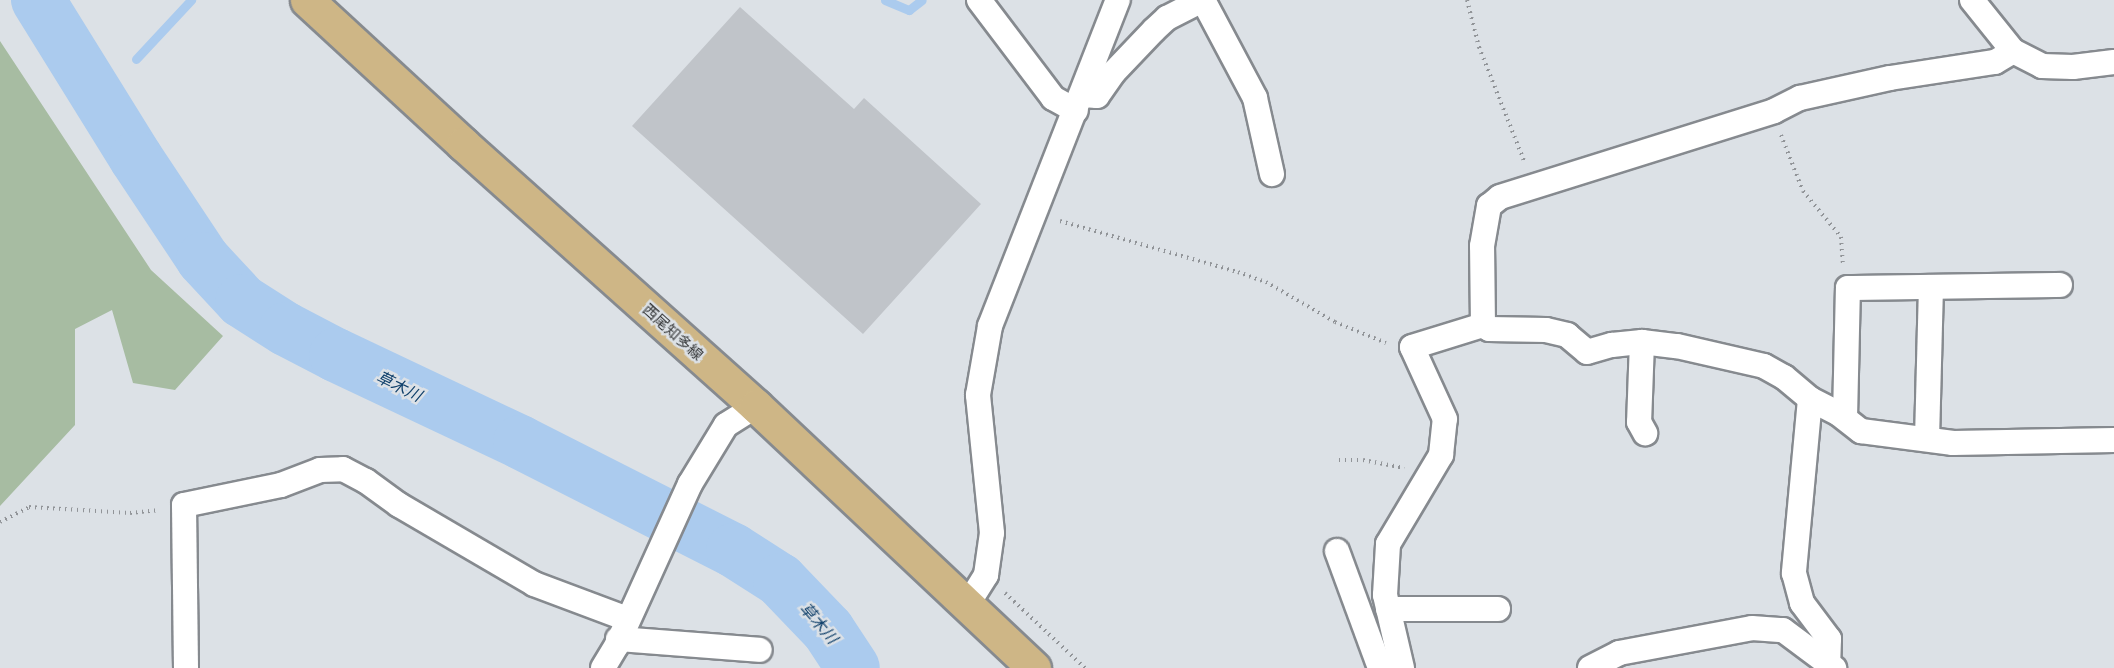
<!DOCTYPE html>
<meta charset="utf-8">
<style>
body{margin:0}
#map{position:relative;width:2114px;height:668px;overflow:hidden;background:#dce1e6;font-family:Lato,"Noto Sans JP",sans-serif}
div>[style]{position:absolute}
.green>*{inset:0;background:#a7bca2}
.stream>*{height:9px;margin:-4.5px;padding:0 4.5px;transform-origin:4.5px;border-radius:4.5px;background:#abcbee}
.river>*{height:54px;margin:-27px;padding:0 27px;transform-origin:27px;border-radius:27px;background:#abcbee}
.building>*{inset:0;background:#c0c4c9}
.path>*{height:4px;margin-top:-2px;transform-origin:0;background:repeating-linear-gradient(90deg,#919498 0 1.5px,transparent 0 6px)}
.roads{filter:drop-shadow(2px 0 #868a8f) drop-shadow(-2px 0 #868a8f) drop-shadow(0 2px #868a8f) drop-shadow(0 -2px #868a8f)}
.street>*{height:24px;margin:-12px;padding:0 12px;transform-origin:12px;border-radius:12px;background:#fff}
.primary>*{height:33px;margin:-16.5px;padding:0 16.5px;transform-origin:16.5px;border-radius:16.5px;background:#ceb686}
span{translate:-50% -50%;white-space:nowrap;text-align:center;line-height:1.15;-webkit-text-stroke:5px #dce1e6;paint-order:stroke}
.street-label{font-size:15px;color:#353738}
.water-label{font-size:16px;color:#0e3f6a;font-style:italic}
</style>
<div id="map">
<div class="green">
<div style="clip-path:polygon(0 41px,151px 270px,223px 336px,175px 390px,133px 383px,112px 310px,75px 329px,75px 425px,0 506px)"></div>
</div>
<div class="stream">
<div style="left:885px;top:0;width:26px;rotate:23deg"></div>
<div style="left:909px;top:10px;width:16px;rotate:-38deg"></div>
<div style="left:136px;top:59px;width:81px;rotate:-47deg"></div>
</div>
<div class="river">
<div style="left:38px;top:0;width:186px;rotate:58.2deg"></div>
<div style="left:136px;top:158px;width:121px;rotate:56.4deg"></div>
<div style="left:203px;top:259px;width:57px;rotate:47.1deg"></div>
<div style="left:242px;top:301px;width:52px;rotate:32.5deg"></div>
<div style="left:286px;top:329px;width:56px;rotate:27.5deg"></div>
<div style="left:336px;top:355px;width:204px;rotate:25.3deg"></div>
<div style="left:520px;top:442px;width:239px;rotate:26.9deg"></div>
<div style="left:733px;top:550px;width:56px;rotate:32.6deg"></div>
<div style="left:780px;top:580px;width:69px;rotate:46.2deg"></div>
<div style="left:828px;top:630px;width:45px;rotate:56.7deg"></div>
</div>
<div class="building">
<div style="clip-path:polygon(740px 7px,854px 109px,864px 98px,981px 204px,863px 334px,632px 126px)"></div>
</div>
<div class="path">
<div style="left:1467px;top:0;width:49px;rotate:75.7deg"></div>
<div style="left:1479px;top:47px;width:125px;rotate:68.4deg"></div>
<div style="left:1781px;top:135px;width:60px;rotate:68.6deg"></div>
<div style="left:1803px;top:191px;width:60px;rotate:50.4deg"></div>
<div style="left:1841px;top:237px;width:26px;rotate:86deg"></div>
<div style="left:1060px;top:221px;width:185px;rotate:16deg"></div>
<div style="left:1238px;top:272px;width:30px;rotate:20deg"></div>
<div style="left:1266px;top:282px;width:80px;rotate:30.1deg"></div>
<div style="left:1335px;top:322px;width:55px;rotate:22.4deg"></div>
<div style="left:1339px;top:460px;width:24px"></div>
<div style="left:1363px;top:460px;width:42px;rotate:11deg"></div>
<div style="left:0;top:522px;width:33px;rotate:-27deg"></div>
<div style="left:29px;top:507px;width:101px;rotate:3.4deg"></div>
<div style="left:130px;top:513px;width:27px;rotate:-6deg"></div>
<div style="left:1005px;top:593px;width:110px;rotate:43.2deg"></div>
</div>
<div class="roads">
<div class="street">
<div style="left:979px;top:0;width:123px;rotate:52.9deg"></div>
<div style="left:1053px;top:98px;width:26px;rotate:29deg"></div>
<div style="left:1203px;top:0;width:111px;rotate:62deg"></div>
<div style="left:1255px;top:98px;width:78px;rotate:77.4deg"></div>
<div style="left:1972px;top:0;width:65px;rotate:51.2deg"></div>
<div style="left:2013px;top:51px;width:33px;rotate:27deg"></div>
<div style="left:2042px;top:66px;width:31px;rotate:2deg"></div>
<div style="left:2073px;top:67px;width:41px;rotate:-7deg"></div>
<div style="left:1082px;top:95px;width:15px;rotate:4deg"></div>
<div style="left:1097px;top:96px;width:29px;rotate:-55deg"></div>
<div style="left:1114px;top:72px;width:58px;rotate:-46.4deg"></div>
<div style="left:1154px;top:30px;width:18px;rotate:-43deg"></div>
<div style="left:1167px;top:18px;width:39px;rotate:-27deg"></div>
<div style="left:1483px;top:325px;width:79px;rotate:-90.7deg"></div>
<div style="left:1482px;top:246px;width:41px;rotate:-80.1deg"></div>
<div style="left:1489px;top:206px;width:14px;rotate:-39deg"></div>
<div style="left:1500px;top:197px;width:287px;rotate:-17.4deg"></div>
<div style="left:1774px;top:111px;width:29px;rotate:-27deg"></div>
<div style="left:1800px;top:98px;width:92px;rotate:-12.5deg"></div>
<div style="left:1890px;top:78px;width:106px;rotate:-8.7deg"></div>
<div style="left:1995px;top:62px;width:21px;rotate:-31deg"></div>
<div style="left:1642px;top:342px;width:80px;rotate:92.1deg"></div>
<div style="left:1639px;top:422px;width:13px;rotate:61deg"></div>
<div style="left:1810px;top:399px;width:175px;rotate:95.3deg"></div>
<div style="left:1794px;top:573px;width:31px;rotate:75deg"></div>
<div style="left:1802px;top:603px;width:45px;rotate:53.1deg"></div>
<div style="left:1829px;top:639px;width:24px;rotate:92deg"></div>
<div style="left:1845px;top:418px;width:130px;rotate:-88.7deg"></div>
<div style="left:1848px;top:288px;width:212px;rotate:-0.8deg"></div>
<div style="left:1927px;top:439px;width:152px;rotate:-88.5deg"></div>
<div style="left:1337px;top:551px;width:125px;rotate:69.8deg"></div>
<div style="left:966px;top:607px;width:38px;rotate:-58deg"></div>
<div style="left:986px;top:575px;width:42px;rotate:-81.9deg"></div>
<div style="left:992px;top:533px;width:139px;rotate:-95.8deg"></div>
<div style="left:978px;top:395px;width:70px;rotate:-80.1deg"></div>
<div style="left:990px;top:326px;width:350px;rotate:-68.6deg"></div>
<div style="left:1388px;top:609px;width:110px"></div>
<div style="left:618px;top:639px;width:142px;rotate:4.4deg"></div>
<div style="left:186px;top:668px;width:163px;rotate:-90.7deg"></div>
<div style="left:184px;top:505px;width:99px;rotate:-11.7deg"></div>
<div style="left:281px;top:485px;width:42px;rotate:-21deg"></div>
<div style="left:320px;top:470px;width:23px;rotate:-2deg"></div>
<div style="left:343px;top:469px;width:26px;rotate:28deg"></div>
<div style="left:366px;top:481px;width:41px;rotate:36deg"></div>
<div style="left:399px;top:505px;width:156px;rotate:30.3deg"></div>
<div style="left:534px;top:584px;width:99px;rotate:20.6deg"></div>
<div style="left:603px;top:668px;width:27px;rotate:-59deg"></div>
<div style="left:617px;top:645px;width:177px;rotate:-65.6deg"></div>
<div style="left:690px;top:484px;width:69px;rotate:-58.6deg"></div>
<div style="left:726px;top:425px;width:36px;rotate:-32deg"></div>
<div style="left:1402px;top:668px;width:75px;rotate:-103.1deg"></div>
<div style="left:1385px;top:595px;width:51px;rotate:-86.6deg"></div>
<div style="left:1388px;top:544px;width:104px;rotate:-59.2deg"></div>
<div style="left:1441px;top:455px;width:36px;rotate:-84deg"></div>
<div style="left:1445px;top:419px;width:79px;rotate:-114.6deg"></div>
<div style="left:1412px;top:347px;width:74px;rotate:-17.2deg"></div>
<div style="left:1483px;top:325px;width:7px;rotate:34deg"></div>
<div style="left:1489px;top:329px;width:57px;rotate:1deg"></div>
<div style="left:1546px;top:330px;width:22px;rotate:13deg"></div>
<div style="left:1567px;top:335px;width:26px;rotate:40deg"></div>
<div style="left:1587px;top:352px;width:26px;rotate:-16deg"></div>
<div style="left:1612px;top:345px;width:30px;rotate:-6deg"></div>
<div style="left:1642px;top:342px;width:35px;rotate:7deg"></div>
<div style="left:1677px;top:346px;width:89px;rotate:12.9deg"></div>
<div style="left:1764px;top:366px;width:23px;rotate:29deg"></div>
<div style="left:1784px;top:377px;width:34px;rotate:40deg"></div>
<div style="left:1810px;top:399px;width:33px;rotate:27deg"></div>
<div style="left:1839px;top:414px;width:28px;rotate:38deg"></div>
<div style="left:1861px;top:431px;width:93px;rotate:7.4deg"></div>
<div style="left:1953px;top:443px;width:161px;rotate:-1.1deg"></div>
<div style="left:1590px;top:668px;width:33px;rotate:-27deg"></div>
<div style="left:1619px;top:653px;width:135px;rotate:-10.6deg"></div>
<div style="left:1752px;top:628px;width:31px;rotate:4deg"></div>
<div style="left:1783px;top:630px;width:64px;rotate:36.7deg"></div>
</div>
<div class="primary">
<div style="left:307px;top:0;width:212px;rotate:42.7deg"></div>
<div style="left:463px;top:144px;width:393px;rotate:41.8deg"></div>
<div style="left:756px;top:406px;width:382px;rotate:43.3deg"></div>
</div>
</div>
<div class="street-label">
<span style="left:673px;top:332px;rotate:42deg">西尾知多線</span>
</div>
<div class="water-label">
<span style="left:399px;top:386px;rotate:26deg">草木川</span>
<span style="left:819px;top:623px;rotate:49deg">草木川</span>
</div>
</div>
